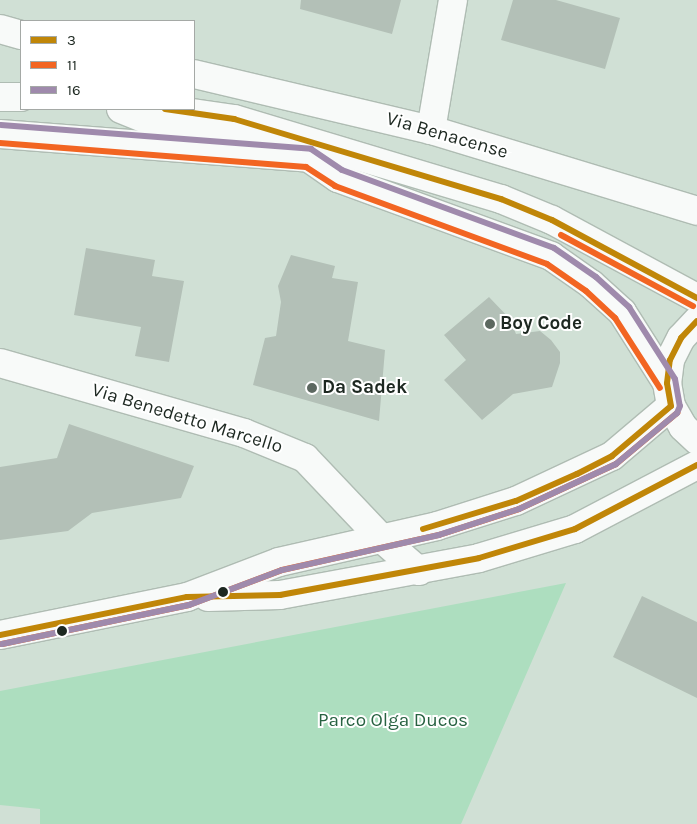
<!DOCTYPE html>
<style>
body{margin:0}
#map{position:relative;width:697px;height:824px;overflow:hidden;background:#d0e0d5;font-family:Karla,sans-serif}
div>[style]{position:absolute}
.green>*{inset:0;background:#addebf}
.building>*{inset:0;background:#b3c0b7}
.roads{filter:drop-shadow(1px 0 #afbcb3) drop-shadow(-1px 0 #afbcb3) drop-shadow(0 1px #afbcb3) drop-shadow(0 -1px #afbcb3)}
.street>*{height:28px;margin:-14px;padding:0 14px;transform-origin:14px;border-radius:14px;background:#f8faf9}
.secondary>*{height:28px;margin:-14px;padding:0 14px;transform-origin:14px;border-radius:14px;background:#f8faf9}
.bus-1>*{height:6px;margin:-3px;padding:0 3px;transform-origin:3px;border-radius:3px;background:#c08608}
.bus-2>*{height:6px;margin:-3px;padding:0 3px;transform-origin:3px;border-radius:3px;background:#f26522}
.bus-3>*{height:6px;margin:-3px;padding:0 3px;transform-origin:3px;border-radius:3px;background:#9f8aac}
.dots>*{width:14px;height:14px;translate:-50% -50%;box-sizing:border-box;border:2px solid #fff;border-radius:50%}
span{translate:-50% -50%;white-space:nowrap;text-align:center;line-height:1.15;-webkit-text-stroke:4px #fff;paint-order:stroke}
.street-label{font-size:19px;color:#1d2821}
.poi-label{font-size:19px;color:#1d2821;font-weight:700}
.left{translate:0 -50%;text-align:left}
.park-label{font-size:19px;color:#276241}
.legend{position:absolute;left:20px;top:20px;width:175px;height:90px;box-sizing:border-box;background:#fff;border:1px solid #a5a9a6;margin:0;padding:6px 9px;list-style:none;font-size:15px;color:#1d2821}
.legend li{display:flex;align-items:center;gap:10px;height:25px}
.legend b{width:25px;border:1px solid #a5a9a6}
</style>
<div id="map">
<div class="green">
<div style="clip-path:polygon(566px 583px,461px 824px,40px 824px,40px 809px,0 805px,0 691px)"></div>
</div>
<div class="building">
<div style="clip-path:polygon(301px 0,401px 0,392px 34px,300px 9px)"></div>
<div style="clip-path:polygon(513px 0,556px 0,620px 18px,605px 69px,501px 40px)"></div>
<div style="clip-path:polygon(86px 248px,155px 260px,152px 276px,184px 281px,169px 362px,135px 356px,141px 327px,74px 315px)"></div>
<div style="clip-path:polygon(291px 255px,335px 266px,332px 278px,358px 282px,348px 341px,385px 350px,379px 421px,253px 385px,265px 338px,276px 336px,281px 302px,278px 286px)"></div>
<div style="clip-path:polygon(489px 297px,510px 319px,516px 334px,540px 331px,551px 340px,560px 352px,560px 363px,552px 387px,513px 394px,482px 420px,444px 380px,466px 360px,444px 335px)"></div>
<div style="clip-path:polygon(69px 424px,194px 466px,181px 498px,92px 513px,68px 531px,0 540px,0 467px,57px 458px)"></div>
<div style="clip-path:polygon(642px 596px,697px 622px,697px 698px,613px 657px)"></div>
</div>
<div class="roads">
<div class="street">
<div style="left:0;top:29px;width:22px;rotate:16deg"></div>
<div style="left:194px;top:74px;width:244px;rotate:13.3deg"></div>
<div style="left:431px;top:130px;width:278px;rotate:16.9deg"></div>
<div style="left:121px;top:109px;width:32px;rotate:22deg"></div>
<div style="left:151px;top:121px;width:109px;rotate:13.3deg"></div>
<div style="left:431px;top:130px;width:132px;rotate:-80.4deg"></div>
<div style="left:0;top:363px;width:254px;rotate:16deg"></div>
<div style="left:244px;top:433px;width:66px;rotate:22.3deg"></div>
<div style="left:305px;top:458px;width:112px;rotate:46.5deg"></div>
<div style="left:382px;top:539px;width:49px;rotate:40.9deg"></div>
</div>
<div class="secondary">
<div style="left:0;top:97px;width:21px"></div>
<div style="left:165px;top:109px;width:70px;rotate:8.2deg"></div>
<div style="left:234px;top:119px;width:279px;rotate:16.7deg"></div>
<div style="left:501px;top:199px;width:55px;rotate:22.4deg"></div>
<div style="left:552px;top:220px;width:165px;rotate:28.3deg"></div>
<div style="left:0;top:134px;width:310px;rotate:4.4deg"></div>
<div style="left:309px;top:158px;width:35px;rotate:35deg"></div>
<div style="left:338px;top:178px;width:227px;rotate:20.1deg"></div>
<div style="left:551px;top:256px;width:49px;rotate:35deg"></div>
<div style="left:591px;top:284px;width:42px;rotate:42.1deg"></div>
<div style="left:622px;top:312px;width:84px;rotate:57.6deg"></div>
<div style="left:697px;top:321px;width:23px;rotate:133deg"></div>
<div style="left:681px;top:338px;width:25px;rotate:117deg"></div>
<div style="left:670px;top:360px;width:23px;rotate:97deg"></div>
<div style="left:667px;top:383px;width:23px;rotate:80deg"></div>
<div style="left:671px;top:406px;width:24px;rotate:60deg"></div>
<div style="left:683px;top:427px;width:19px;rotate:43deg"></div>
<div style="left:208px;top:597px;width:72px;rotate:-1.6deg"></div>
<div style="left:280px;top:595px;width:202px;rotate:-10.5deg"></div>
<div style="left:479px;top:558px;width:100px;rotate:-16.8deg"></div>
<div style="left:575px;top:529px;width:138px;rotate:-27.7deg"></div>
<div style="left:0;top:635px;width:191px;rotate:-11.5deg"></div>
<div style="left:187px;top:597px;width:98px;rotate:-20.8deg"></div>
<div style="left:279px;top:562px;width:162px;rotate:-12.8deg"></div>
<div style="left:437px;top:526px;width:83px;rotate:-17.6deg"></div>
<div style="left:516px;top:501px;width:106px;rotate:-25.1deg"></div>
<div style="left:612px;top:456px;width:77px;rotate:-40.3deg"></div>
</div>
</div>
<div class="bus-1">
<div style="left:165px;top:109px;width:70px;rotate:8.2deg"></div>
<div style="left:234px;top:119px;width:279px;rotate:16.7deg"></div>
<div style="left:501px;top:199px;width:55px;rotate:22.4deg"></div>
<div style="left:552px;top:220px;width:165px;rotate:28.3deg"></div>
<div style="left:671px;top:406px;width:23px;rotate:-100deg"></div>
<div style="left:667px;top:383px;width:23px;rotate:-83deg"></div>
<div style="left:670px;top:360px;width:25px;rotate:-63deg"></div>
<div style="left:681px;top:338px;width:23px;rotate:-47deg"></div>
<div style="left:423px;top:529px;width:97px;rotate:-16.8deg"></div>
<div style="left:516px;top:501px;width:67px;rotate:-23.9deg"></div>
<div style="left:577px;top:474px;width:39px;rotate:-27deg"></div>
<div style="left:612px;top:456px;width:77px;rotate:-40.3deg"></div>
<div style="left:0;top:635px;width:191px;rotate:-11.5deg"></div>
<div style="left:187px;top:597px;width:93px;rotate:-1.2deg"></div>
<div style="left:280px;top:595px;width:202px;rotate:-10.5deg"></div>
<div style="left:479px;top:558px;width:100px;rotate:-16.8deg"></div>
<div style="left:575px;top:529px;width:138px;rotate:-27.7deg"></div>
</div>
<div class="bus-2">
<div style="left:0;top:143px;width:307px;rotate:4.5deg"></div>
<div style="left:306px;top:167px;width:35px;rotate:33deg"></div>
<div style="left:335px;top:186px;width:226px;rotate:20.2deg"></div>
<div style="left:547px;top:264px;width:47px;rotate:34.7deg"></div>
<div style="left:586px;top:291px;width:40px;rotate:43deg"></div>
<div style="left:615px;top:318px;width:83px;rotate:57.3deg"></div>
<div style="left:561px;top:235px;width:150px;rotate:28.3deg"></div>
<div style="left:2px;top:644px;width:191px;rotate:-11.8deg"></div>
<div style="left:189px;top:605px;width:99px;rotate:-20.6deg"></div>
<div style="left:282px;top:570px;width:161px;rotate:-12.6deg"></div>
<div style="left:439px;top:535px;width:84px;rotate:-18deg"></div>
<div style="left:519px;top:509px;width:107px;rotate:-24.9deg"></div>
<div style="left:616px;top:464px;width:80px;rotate:-39.9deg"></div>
</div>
<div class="bus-3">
<div style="left:1px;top:125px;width:311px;rotate:4.4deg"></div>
<div style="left:311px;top:149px;width:37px;rotate:34deg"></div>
<div style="left:342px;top:170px;width:226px;rotate:20.2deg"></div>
<div style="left:554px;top:248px;width:51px;rotate:34.6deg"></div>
<div style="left:596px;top:277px;width:45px;rotate:42.3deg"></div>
<div style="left:629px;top:307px;width:85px;rotate:57.4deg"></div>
<div style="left:675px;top:379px;width:27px;rotate:80deg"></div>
<div style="left:680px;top:406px;width:8px;rotate:113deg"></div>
<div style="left:677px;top:413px;width:80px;rotate:140.1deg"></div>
<div style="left:616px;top:464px;width:107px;rotate:155.1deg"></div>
<div style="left:519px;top:509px;width:84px;rotate:162deg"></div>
<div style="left:439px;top:535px;width:161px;rotate:167.4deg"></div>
<div style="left:282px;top:570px;width:99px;rotate:159.4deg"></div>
<div style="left:189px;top:605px;width:191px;rotate:168.2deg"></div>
</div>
<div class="dots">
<div style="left:490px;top:324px;background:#5c6860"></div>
<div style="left:312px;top:388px;background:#5c6860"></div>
<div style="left:223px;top:592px;background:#1d2821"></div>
<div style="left:62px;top:631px;background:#1d2821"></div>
</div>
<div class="street-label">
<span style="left:447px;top:136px;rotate:16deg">Via Benacense</span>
<span style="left:187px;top:419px;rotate:17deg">Via Benedetto Marcello</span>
</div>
<div class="poi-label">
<span class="left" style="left:500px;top:324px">Boy Code</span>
<span class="left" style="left:322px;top:388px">Da Sadek</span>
</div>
<div class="park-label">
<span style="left:393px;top:721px">Parco Olga Ducos</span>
</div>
<ul class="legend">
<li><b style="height:6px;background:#c08608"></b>3</li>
<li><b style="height:6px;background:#f26522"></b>11</li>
<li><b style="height:6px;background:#9f8aac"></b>16</li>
</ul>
</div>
